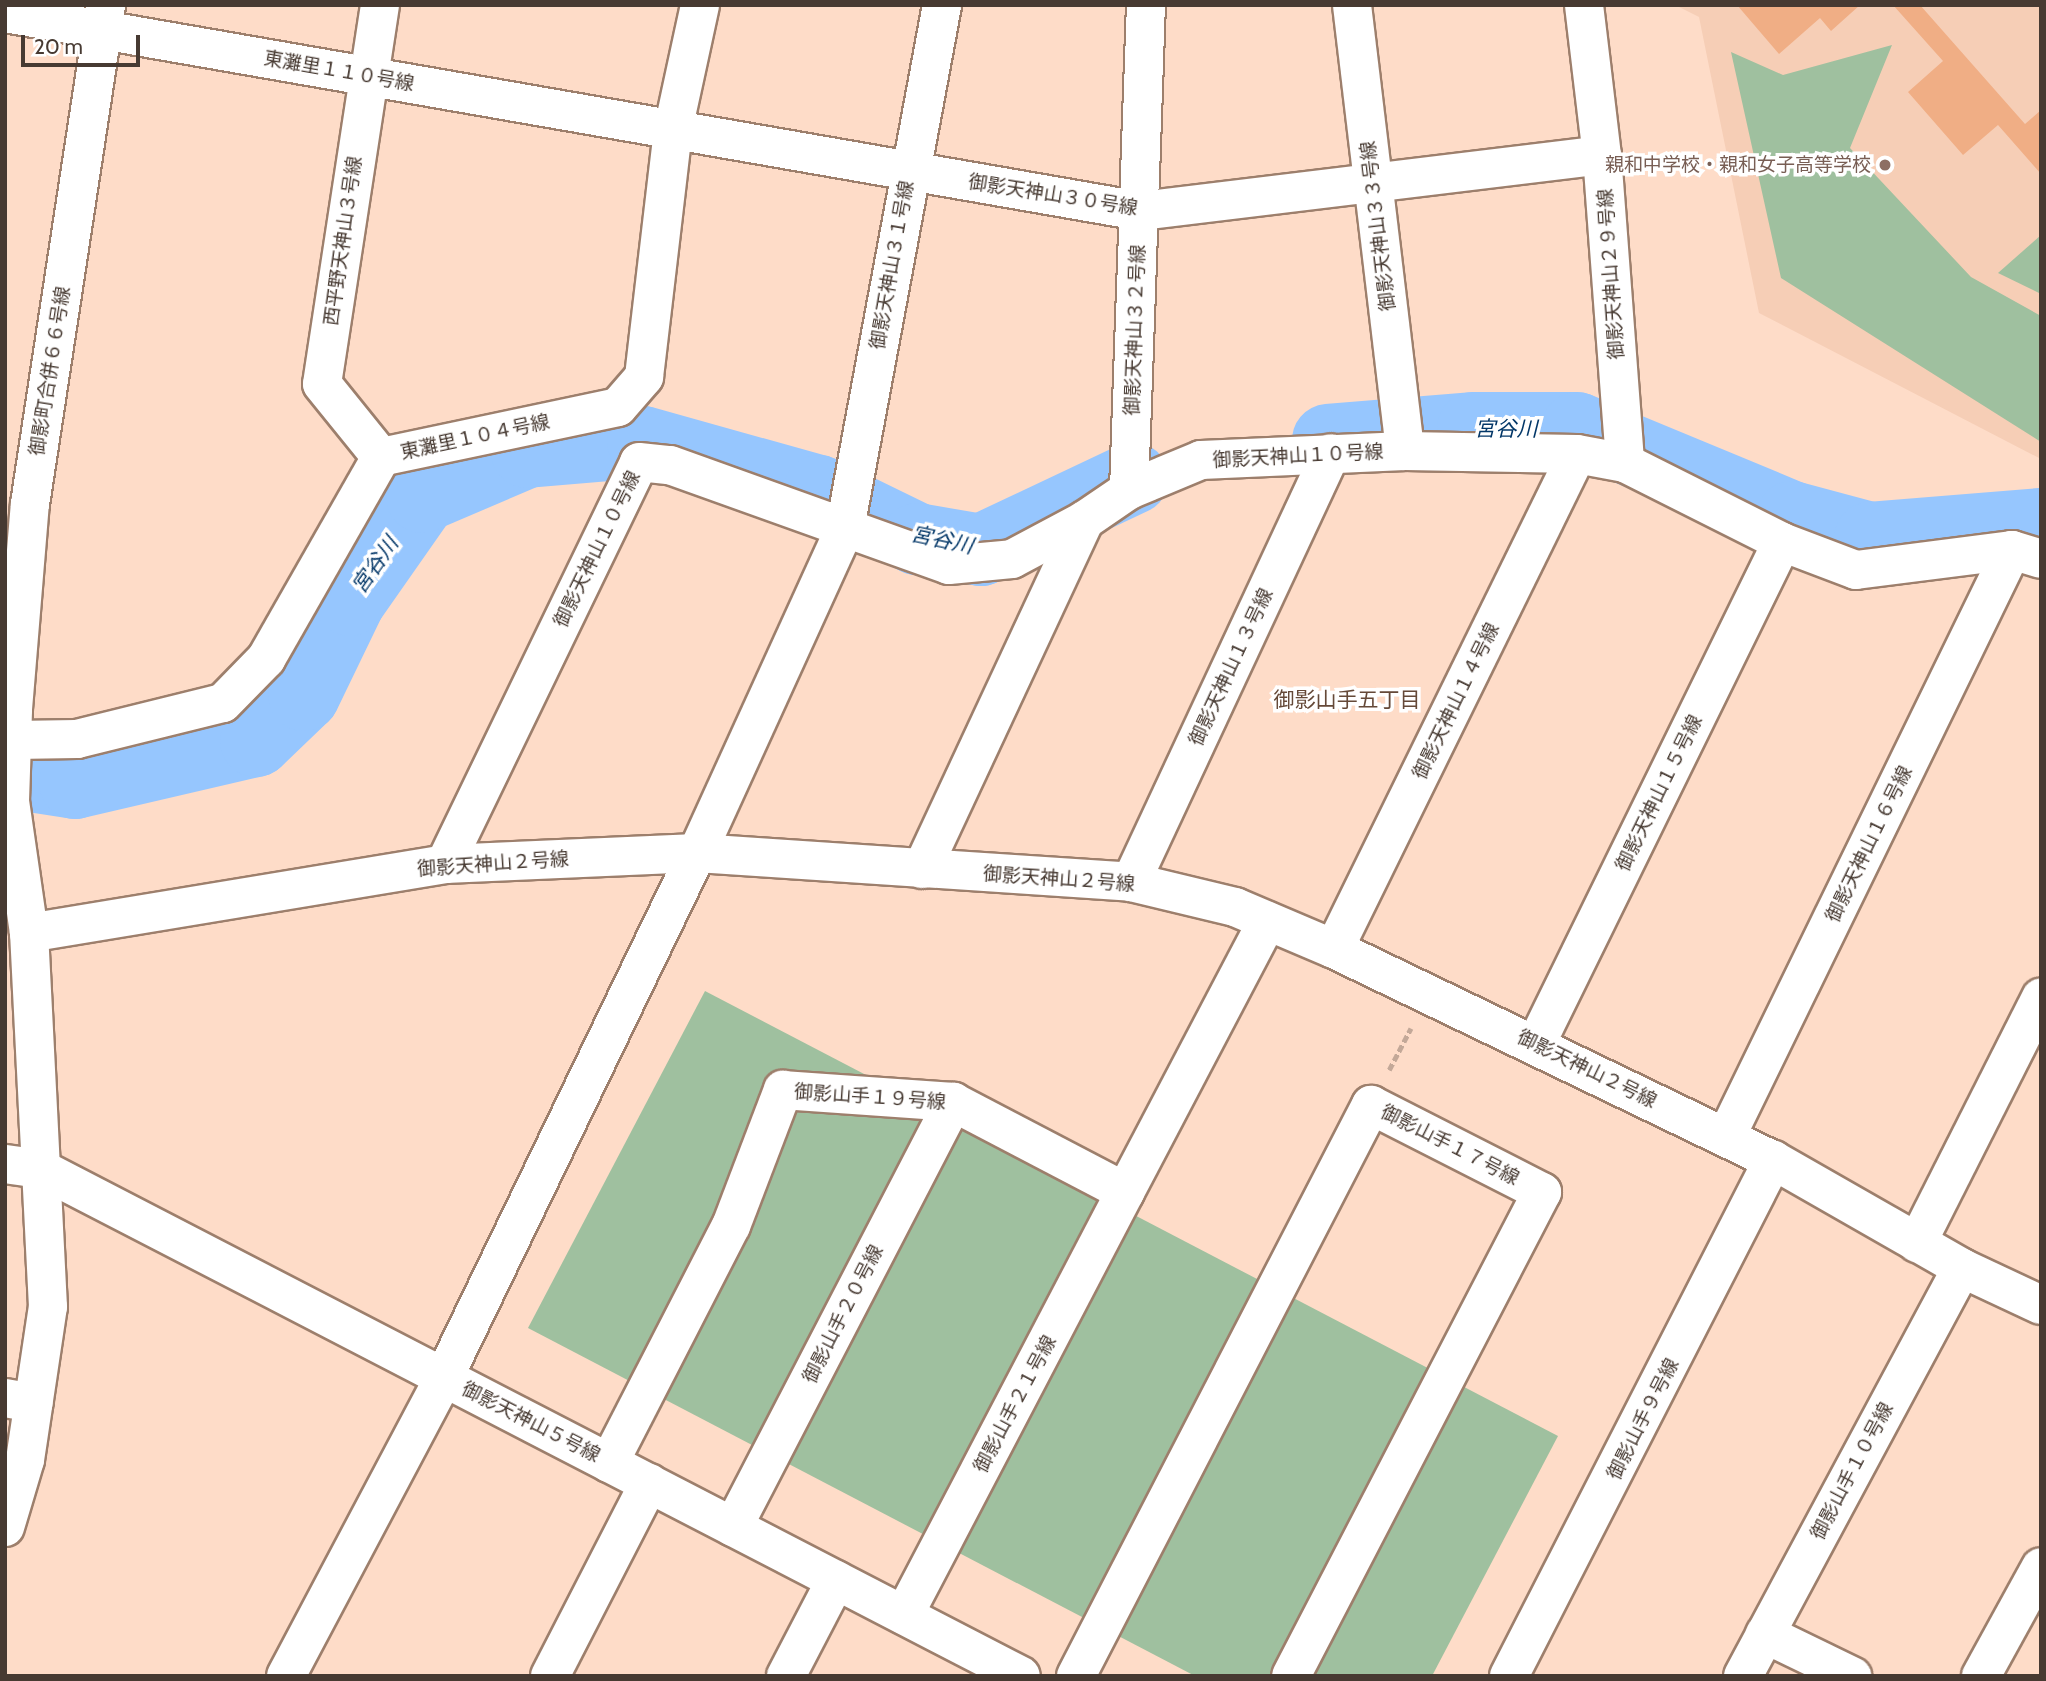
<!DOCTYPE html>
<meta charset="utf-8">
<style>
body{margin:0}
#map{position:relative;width:2046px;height:1681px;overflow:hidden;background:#fedcc8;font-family:Cabin,"Noto Sans JP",sans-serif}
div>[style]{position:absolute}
.built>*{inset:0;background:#f6ceb6}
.green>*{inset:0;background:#9fc09f}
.river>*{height:72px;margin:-36px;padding:0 36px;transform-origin:36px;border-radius:36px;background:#96c6fe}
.building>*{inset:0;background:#f0ae85}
.path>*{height:4.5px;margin-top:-2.25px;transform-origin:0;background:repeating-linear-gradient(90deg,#c3a898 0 7px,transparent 0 10.5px)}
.roads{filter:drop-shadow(2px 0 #9d7f6c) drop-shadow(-2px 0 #9d7f6c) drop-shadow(0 2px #9d7f6c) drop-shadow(0 -2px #9d7f6c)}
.street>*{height:38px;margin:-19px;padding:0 19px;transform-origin:19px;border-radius:19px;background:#fff}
.secondary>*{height:38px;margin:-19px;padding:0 19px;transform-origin:19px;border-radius:19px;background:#fff}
.dots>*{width:19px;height:19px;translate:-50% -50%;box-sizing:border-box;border:4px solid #fff;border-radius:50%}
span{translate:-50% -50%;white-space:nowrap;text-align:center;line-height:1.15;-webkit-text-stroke:7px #fff;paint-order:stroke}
.street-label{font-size:19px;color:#473a32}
.education-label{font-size:19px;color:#785e54}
.right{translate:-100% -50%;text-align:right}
.water-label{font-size:21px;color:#033768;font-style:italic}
.neighbourhood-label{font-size:21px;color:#654938}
.frame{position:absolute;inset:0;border:7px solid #473a32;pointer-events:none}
.scale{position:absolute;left:21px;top:35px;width:119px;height:32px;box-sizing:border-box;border:4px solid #473a32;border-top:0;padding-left:9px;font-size:21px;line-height:24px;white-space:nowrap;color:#473a32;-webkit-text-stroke:5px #fff;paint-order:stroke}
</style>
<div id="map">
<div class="built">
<div style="clip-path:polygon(1675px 5px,2041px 5px,2041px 459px,1759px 313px,1699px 17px)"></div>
</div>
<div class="green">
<div style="clip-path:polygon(1892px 45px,1850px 148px,1971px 277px,2041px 316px,2041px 442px,1781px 278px,1731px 52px,1783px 75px)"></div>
<div style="clip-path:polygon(2041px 235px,2041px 294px,1998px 273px)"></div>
<div style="clip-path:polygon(705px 991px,1558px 1436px,1432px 1676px,1195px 1676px,528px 1328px)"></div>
</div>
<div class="river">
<div style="left:1328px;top:440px;width:145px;rotate:-4.7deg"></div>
<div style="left:1473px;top:428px;width:104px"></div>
<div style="left:1577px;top:428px;width:233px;rotate:22.5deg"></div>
<div style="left:1792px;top:517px;width:81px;rotate:15.1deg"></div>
<div style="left:1870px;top:538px;width:172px;rotate:-4.7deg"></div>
<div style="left:5px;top:772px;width:71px;rotate:8.9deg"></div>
<div style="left:75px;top:783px;width:186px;rotate:-13.1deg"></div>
<div style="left:256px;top:741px;width:66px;rotate:-43.8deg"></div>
<div style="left:304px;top:695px;width:106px;rotate:-64.2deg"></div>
<div style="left:350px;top:600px;width:126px;rotate:-55deg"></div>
<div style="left:422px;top:497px;width:114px;rotate:-23.2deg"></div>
<div style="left:527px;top:452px;width:116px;rotate:-4.9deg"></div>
<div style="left:643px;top:442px;width:183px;rotate:15.6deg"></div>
<div style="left:819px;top:491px;width:109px;rotate:26.1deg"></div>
<div style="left:917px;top:539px;width:65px;rotate:9.8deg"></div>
<div style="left:981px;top:550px;width:168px;rotate:-25.3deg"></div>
</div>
<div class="building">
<div style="clip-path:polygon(1737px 5px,1860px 5px,1831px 31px,1820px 18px,1779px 54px)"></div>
<div style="clip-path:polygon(1893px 5px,1920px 5px,2025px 124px,2041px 110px,2041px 174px,1998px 125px,1963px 155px,1908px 92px,1943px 61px)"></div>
</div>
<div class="path">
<div style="left:1389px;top:1070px;width:47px;rotate:-62.4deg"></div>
</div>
<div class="roads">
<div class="street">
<div style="left:380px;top:5px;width:383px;rotate:98.7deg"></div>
<div style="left:322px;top:384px;width:94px;rotate:51.1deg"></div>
<div style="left:1352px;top:5px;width:449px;rotate:83.2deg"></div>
<div style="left:1584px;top:5px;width:151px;rotate:83.2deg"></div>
<div style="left:1602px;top:155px;width:309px;rotate:85.7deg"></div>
<div style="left:5px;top:13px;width:1152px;rotate:9.9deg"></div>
<div style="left:1140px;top:211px;width:465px;rotate:-6.9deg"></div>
<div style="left:1129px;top:490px;width:485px;rotate:-88deg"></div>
<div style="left:14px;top:740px;width:63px;rotate:-0.9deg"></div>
<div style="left:77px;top:739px;width:150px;rotate:-13.9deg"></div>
<div style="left:223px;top:703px;width:62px;rotate:-45.7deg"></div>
<div style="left:266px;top:659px;width:232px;rotate:-60.3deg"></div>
<div style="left:381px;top:457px;width:242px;rotate:-11.9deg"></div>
<div style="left:618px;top:407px;width:40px;rotate:-49deg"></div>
<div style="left:644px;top:377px;width:249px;rotate:-83.3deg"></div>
<div style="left:673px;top:130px;width:128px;rotate:-77.8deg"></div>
<div style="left:445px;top:864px;width:446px;rotate:-64.2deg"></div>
<div style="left:639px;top:462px;width:31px;rotate:6deg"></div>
<div style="left:670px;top:465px;width:296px;rotate:19.7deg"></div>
<div style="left:949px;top:565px;width:63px;rotate:-5.4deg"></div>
<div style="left:1012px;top:559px;width:83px;rotate:-28.1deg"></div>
<div style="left:1085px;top:520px;width:53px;rotate:-34.3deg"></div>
<div style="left:1129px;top:490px;width:78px;rotate:-22.6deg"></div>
<div style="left:1201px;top:460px;width:204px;rotate:-2.5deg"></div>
<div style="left:1405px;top:451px;width:172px;rotate:1deg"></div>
<div style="left:1577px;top:454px;width:49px;rotate:10.6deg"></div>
<div style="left:1625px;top:463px;width:176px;rotate:26.7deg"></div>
<div style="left:1782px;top:542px;width:79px;rotate:20.7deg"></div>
<div style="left:1856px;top:570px;width:157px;rotate:-7.3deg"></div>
<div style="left:2012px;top:550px;width:30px;rotate:17deg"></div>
<div style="left:922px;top:869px;width:385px;rotate:-65deg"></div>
<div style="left:1131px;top:882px;width:473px;rotate:-65deg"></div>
<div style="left:29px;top:933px;width:422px;rotate:-9.4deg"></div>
<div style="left:445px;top:864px;width:252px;rotate:-2.5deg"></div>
<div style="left:697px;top:853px;width:435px;rotate:3.8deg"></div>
<div style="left:1131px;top:882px;width:107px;rotate:13.5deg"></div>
<div style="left:1235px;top:907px;width:108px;rotate:23deg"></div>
<div style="left:1334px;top:949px;width:487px;rotate:25.7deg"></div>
<div style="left:1773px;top:1160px;width:218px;rotate:29.7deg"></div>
<div style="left:1962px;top:1268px;width:87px;rotate:25.1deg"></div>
<div style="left:1334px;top:949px;width:551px;rotate:-63.85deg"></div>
<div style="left:1536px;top:1044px;width:559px;rotate:-63.89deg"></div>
<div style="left:1726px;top:1137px;width:653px;rotate:-64.02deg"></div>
<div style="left:5px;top:1164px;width:36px;rotate:8deg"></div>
<div style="left:41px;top:1169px;width:1103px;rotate:27.35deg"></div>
<div style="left:1917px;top:1243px;width:275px;rotate:-63.2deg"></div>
<div style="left:5px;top:1398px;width:29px;rotate:10deg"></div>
<div style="left:609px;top:1463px;width:267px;rotate:-62.8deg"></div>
<div style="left:731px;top:1226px;width:146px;rotate:-69.1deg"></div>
<div style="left:783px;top:1090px;width:170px;rotate:4deg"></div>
<div style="left:953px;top:1102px;width:194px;rotate:27.6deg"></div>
<div style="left:1125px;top:1192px;width:306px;rotate:-62.3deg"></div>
<div style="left:733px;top:1527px;width:479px;rotate:-62.6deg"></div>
<div style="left:904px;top:1615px;width:477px;rotate:-62.4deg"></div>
<div style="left:1765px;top:1634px;width:97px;rotate:25.8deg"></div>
<div style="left:286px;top:1676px;width:338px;rotate:-62.1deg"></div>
<div style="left:444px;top:1377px;width:582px;rotate:-64.23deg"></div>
<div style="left:697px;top:853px;width:357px;rotate:-65.5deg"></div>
<div style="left:845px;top:528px;width:532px;rotate:-79.49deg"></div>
<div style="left:550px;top:1676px;width:217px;rotate:-62.8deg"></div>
<div style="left:786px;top:1676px;width:108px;rotate:-62.5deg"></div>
<div style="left:1076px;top:1676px;width:643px;rotate:-62.68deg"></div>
<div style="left:1371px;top:1105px;width:192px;rotate:27deg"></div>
<div style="left:1542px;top:1192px;width:545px;rotate:117.41deg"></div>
<div style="left:1509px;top:1676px;width:580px;rotate:-62.9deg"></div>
<div style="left:1743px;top:1676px;width:463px;rotate:-61.8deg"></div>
<div style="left:1981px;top:1676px;width:124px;rotate:-61.2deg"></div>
</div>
<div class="secondary">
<div style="left:5px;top:1527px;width:70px;rotate:-73.4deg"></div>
<div style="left:25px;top:1460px;width:155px;rotate:-81.5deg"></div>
<div style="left:48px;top:1307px;width:374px;rotate:-92.9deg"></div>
<div style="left:29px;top:933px;width:133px;rotate:-98.2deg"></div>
<div style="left:10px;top:801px;width:92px;rotate:-88.1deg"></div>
<div style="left:13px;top:709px;width:206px;rotate:-85.3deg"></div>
<div style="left:30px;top:504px;width:505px;rotate:-81.34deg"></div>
</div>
</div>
<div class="dots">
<div style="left:1885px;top:165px;background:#8d6e63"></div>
</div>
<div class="street-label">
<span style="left:339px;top:71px;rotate:10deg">東灘里１１０号線</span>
<span style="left:1053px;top:195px;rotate:9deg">御影天神山３０号線</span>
<span style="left:1378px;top:226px;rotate:-97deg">御影天神山３３号線</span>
<span style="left:343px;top:241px;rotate:-82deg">西平野天神山３号線</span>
<span style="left:892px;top:265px;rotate:-80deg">御影天神山３１号線</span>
<span style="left:1611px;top:274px;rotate:-94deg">御影天神山２９号線</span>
<span style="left:1135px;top:330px;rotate:-88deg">御影天神山３２号線</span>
<span style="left:50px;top:371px;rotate:-81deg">御影町合併６６号線</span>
<span style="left:475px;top:437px;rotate:-12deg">東灘里１０４号線</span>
<span style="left:1298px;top:456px;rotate:-3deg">御影天神山１０号線</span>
<span style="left:597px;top:549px;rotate:-64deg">御影天神山１０号線</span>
<span style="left:1231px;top:667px;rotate:-65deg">御影天神山１３号線</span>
<span style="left:1456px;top:701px;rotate:-64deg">御影天神山１４号線</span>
<span style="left:1659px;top:793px;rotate:-64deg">御影天神山１５号線</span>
<span style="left:1869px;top:844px;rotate:-64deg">御影天神山１６号線</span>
<span style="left:493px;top:864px;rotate:-4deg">御影天神山２号線</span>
<span style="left:1059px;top:879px;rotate:4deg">御影天神山２号線</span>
<span style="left:1587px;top:1069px;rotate:26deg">御影天神山２号線</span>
<span style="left:870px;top:1097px;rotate:4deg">御影山手１９号線</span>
<span style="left:1450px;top:1145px;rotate:27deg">御影山手１７号線</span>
<span style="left:843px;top:1314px;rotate:-63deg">御影山手２０号線</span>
<span style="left:1015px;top:1404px;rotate:-62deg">御影山手２１号線</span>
<span style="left:1643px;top:1419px;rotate:-63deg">御影山手９号線</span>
<span style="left:531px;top:1422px;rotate:27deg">御影天神山５号線</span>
<span style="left:1852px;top:1471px;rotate:-62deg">御影山手１０号線</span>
</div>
<div class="education-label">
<span class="right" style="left:1871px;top:165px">親和中学校・親和女子高等学校</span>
</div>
<div class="water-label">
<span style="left:1506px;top:429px">宮谷川</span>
<span style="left:942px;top:540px;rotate:12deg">宮谷川</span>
<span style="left:375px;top:565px;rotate:-55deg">宮谷川</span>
</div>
<div class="neighbourhood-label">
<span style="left:1347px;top:700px">御影山手五丁目</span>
</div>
<div class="frame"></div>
<div class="scale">20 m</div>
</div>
